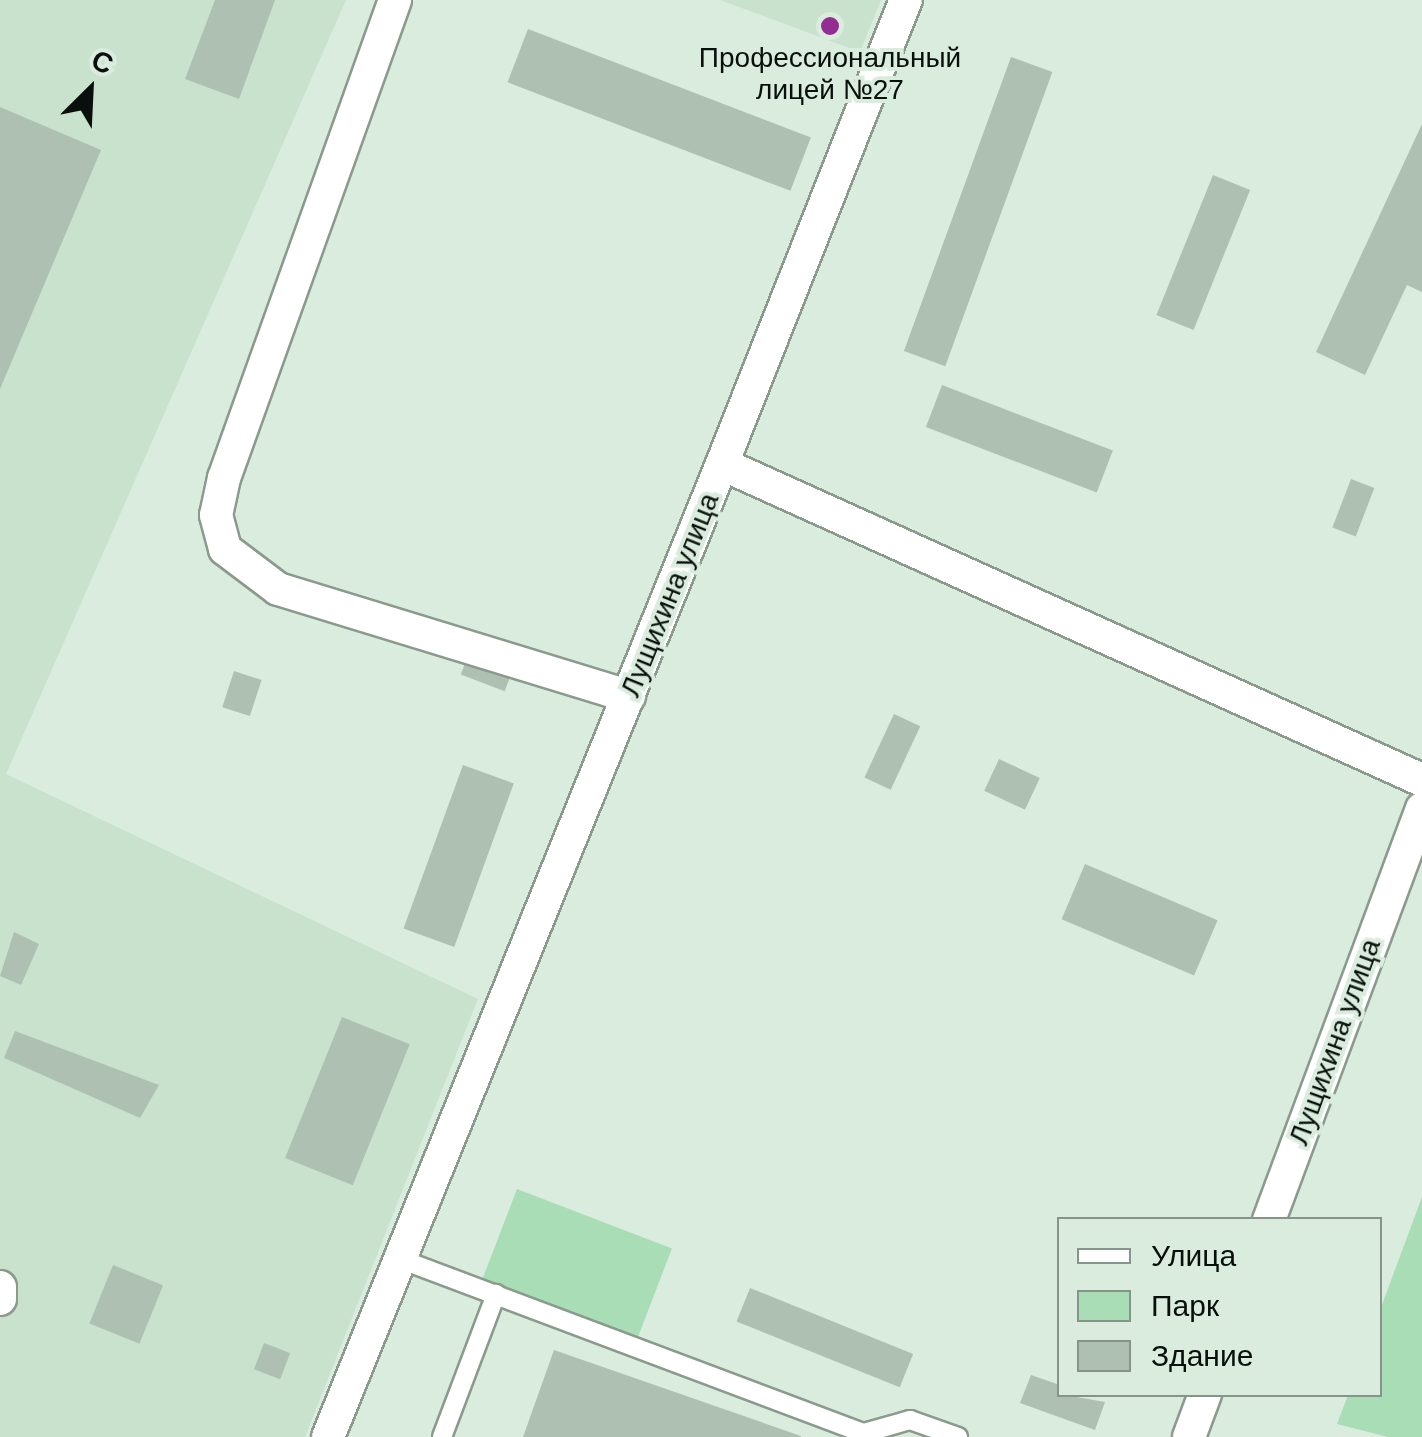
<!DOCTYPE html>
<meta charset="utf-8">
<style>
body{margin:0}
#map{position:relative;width:1422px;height:1437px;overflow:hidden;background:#daecde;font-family:Arial,sans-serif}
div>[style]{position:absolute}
.built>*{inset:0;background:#c9e2ce}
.green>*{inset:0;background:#a9ddb6;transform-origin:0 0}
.building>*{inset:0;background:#aec0b2;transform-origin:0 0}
.roads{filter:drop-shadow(2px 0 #8a9b8e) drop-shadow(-2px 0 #8a9b8e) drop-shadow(0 2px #8a9b8e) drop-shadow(0 -2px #8a9b8e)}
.service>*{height:18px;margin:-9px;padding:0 9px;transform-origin:9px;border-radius:9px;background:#fff}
.minor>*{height:32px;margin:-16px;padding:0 16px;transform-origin:16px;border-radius:16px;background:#fff}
.dots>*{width:28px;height:28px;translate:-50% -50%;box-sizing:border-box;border:5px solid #daecde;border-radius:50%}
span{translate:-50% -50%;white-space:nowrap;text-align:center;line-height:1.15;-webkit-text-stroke:8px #daecde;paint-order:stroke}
.poi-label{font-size:28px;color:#090f0b}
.street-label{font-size:28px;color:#090f0b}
.legend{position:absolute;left:1057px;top:1217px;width:325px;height:180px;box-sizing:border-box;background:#daecde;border:2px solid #86948a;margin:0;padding:12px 18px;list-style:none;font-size:30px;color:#090f0b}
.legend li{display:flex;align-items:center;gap:20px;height:50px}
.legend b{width:50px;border:2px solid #86948a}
.north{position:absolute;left:40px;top:40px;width:100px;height:100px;-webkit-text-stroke:8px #daecde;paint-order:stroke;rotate:24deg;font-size:28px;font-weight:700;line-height:40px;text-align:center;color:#090f0b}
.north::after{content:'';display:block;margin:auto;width:35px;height:45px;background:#090f0b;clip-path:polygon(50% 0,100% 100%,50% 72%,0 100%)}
</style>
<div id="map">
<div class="built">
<div style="clip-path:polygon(0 0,346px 0,6px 774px,478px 999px,305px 1437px,0 1437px)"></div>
<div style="clip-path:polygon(720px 0,881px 0,860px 52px)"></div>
</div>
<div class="green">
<div style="left:517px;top:1189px;width:166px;height:96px;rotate:21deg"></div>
<div style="clip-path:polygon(1422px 1197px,1422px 1437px,1388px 1437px,1337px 1424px,1348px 1395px,1380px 1394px,1380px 1310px)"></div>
</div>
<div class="building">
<div style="clip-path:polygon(215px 0,275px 0,239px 99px,185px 79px)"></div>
<div style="left:528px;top:29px;width:303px;height:57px;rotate:21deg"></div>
<div style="left:1011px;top:57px;width:44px;height:313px;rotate:20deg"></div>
<div style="clip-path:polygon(0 107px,101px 150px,0 389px)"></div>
<div style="clip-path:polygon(1422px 124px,1422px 292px,1407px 285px,1365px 375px,1316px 352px)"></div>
<div style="left:1213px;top:175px;width:40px;height:151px;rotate:22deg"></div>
<div style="left:942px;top:385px;width:183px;height:45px;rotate:21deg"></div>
<div style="left:1351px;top:479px;width:25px;height:52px;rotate:21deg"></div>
<div style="left:469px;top:653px;width:47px;height:23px;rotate:21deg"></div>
<div style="left:234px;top:671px;width:29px;height:38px;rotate:18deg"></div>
<div style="left:894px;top:714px;width:29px;height:70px;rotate:25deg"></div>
<div style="left:999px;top:759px;width:45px;height:35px;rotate:25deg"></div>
<div style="left:463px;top:765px;width:54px;height:174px;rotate:20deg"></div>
<div style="left:1085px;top:864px;width:144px;height:60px;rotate:23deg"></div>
<div style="clip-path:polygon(14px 932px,39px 944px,21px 985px,0 976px)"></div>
<div style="left:342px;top:1017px;width:73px;height:152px;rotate:22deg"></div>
<div style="clip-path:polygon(15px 1031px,159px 1085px,140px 1118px,4px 1058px)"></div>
<div style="left:113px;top:1265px;width:54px;height:63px;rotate:22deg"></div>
<div style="left:750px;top:1288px;width:176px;height:36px;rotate:22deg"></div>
<div style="left:264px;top:1343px;width:28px;height:28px;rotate:21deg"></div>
<div style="clip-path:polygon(554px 1350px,801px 1436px,801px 1437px,523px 1437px)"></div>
<div style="clip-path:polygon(1031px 1375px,1060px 1385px,1060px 1394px,1105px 1402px,1095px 1430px,1020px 1403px)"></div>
</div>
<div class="roads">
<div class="service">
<div style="left:400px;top:1259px;width:496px;rotate:20.6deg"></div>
<div style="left:864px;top:1433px;width:48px;rotate:-15.8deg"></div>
<div style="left:910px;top:1420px;width:51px;rotate:19.5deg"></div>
<div style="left:442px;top:1437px;width:153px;rotate:-69.3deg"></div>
</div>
<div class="minor">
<div style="left:395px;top:0;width:508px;rotate:109.68deg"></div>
<div style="left:224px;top:478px;width:38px;rotate:102deg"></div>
<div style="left:216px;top:515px;width:35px;rotate:75deg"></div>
<div style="left:225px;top:549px;width:66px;rotate:37deg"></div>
<div style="left:278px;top:589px;width:367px;rotate:17deg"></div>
<div style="left:722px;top:464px;width:499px;rotate:-68.4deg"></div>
<div style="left:1269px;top:1220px;width:439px;rotate:-69.6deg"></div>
<div style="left:0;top:1287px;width:12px;rotate:90deg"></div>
<div style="left:328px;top:1437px;width:1050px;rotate:-67.96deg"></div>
<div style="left:722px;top:464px;width:768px;rotate:24.3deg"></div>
<div style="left:1189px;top:1437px;width:46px;rotate:-69.6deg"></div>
</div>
</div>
<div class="dots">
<div style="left:830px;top:26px;background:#942d91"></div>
</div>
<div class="poi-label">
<span style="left:830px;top:74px">Профессиональный<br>лицей №27</span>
</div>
<div class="street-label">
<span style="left:670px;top:595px;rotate:-68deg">Лущихина улица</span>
<span style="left:1335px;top:1042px;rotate:-70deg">Лущихина улица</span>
</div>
<ul class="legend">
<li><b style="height:12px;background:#fff"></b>Улица</li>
<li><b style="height:28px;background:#a9ddb6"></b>Парк</li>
<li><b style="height:28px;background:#aec0b2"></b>Здание</li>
</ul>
<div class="north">С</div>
</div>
